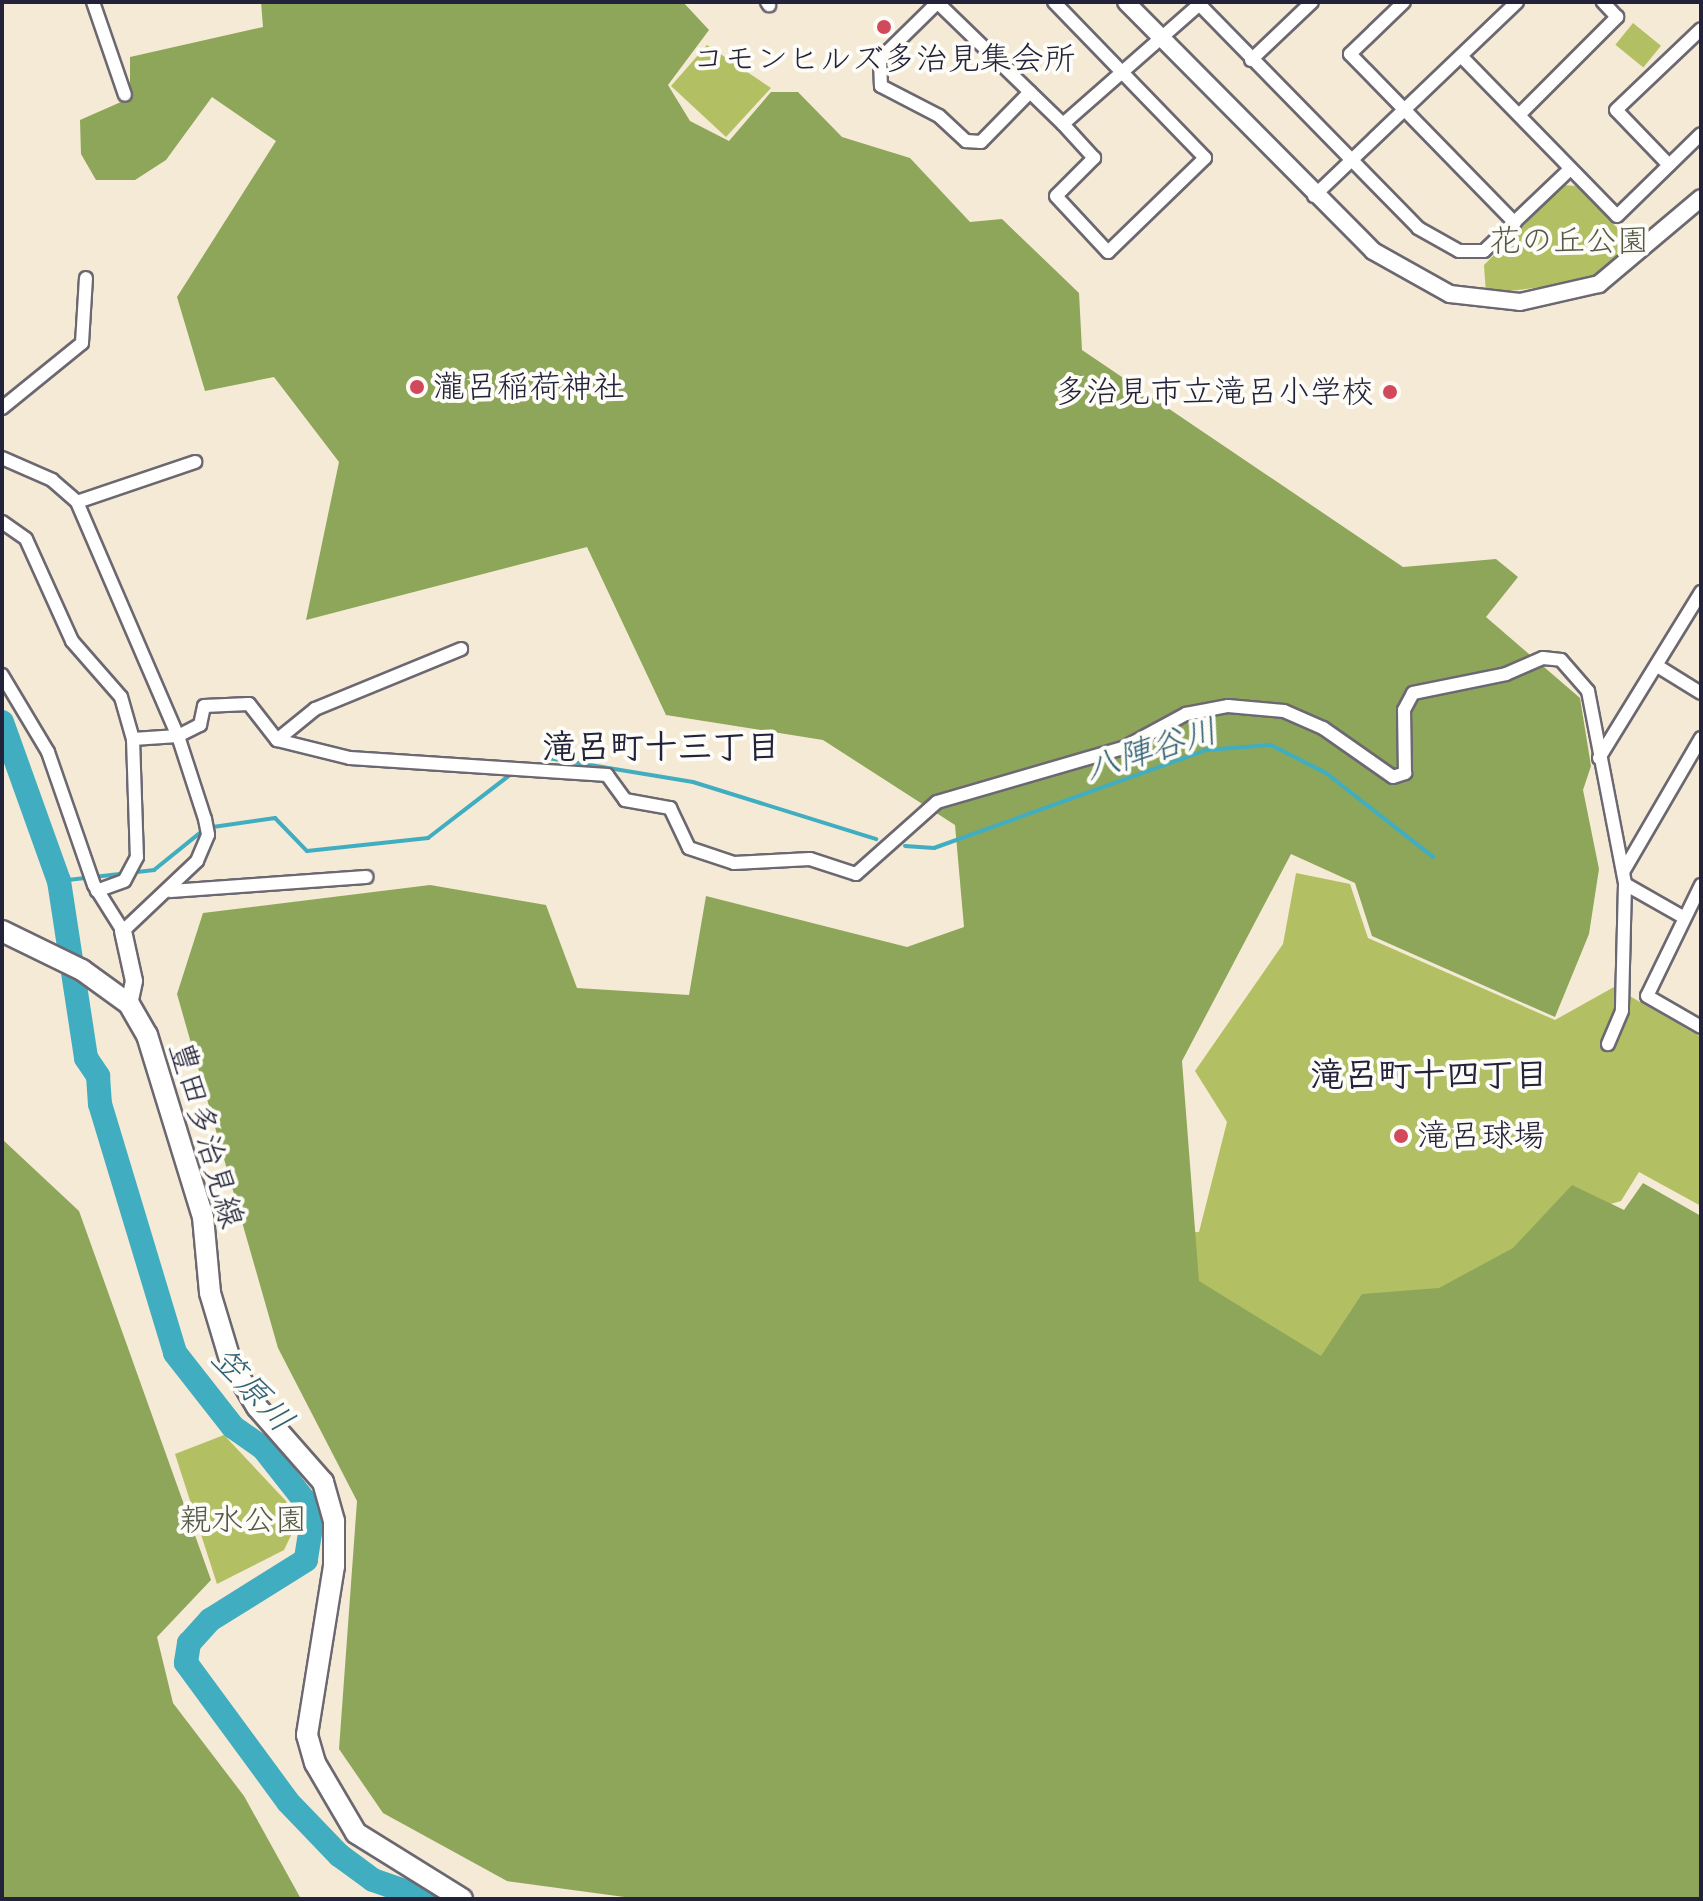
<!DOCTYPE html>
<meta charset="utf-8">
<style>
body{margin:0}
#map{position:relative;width:1703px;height:1901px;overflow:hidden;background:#f5ead5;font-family:Caveat,"Klee One",sans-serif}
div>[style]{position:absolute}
.green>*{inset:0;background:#b2c063;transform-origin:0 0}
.forest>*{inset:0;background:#8da659}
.stream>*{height:4px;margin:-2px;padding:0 2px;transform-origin:2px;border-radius:2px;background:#41adc0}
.river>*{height:24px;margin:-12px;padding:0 12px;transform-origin:12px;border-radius:12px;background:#41adc0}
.roads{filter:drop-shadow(2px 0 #6c6871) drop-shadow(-2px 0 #6c6871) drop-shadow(0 2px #6c6871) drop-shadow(0 -2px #6c6871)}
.minor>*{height:12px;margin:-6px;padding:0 6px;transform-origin:6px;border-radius:6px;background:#fff}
.tertiary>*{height:16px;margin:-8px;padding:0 8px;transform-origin:8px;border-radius:8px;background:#fff}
.primary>*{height:20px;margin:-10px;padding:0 10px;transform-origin:10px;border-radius:10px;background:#fff}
.dots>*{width:22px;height:22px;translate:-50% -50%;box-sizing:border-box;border:4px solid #fdfcf7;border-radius:50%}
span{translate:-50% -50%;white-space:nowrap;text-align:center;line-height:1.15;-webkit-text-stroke:8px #fdfcf7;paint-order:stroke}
.poi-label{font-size:32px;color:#22223b}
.left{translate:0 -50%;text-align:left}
.right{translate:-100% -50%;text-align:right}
.park-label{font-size:32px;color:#545949}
.street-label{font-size:32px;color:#22223b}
.neighbourhood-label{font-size:34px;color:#22223b;font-weight:700}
.water-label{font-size:34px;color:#306177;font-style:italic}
.frame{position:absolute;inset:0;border:4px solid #22223b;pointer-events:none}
</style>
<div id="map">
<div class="green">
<div style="left:1633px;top:23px;width:36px;height:28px;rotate:39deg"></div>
<div style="clip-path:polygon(707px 45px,771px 88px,726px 137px,671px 86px)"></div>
<div style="clip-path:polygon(1564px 185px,1576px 186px,1637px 248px,1583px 282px,1486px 294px,1484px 265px)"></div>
<div style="clip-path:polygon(1296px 873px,1350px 884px,1368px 938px,1555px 1020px,1614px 987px,1701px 1037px,1701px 1206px,1639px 1172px,1621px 1201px,1565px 1217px,1246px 1455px,1147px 1234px,1199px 1232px,1227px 1122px,1195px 1071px,1283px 944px)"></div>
<div style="clip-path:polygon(224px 1435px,286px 1501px,295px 1527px,284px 1550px,217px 1584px,175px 1454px)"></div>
</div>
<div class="forest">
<div style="clip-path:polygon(261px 2px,683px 2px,709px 30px,668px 85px,690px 121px,729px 141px,771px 92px,798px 92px,842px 137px,910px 158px,970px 222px,1002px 219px,1079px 293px,1082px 350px,1403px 567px,1496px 559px,1518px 577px,1486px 617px,1580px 698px,1591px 766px,1583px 790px,1599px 869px,1589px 934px,1555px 1017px,1372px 936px,1355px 883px,1291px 854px,1182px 1061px,1199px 1281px,1321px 1356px,1362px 1294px,1439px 1288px,1513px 1248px,1572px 1185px,1624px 1210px,1643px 1183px,1701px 1216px,1701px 1899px,639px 1899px,507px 1881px,383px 1813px,339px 1749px,357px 1501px,278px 1348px,177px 994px,203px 913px,430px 885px,546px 905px,577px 988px,689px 995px,706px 896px,907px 947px,964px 927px,955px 825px,823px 740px,666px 715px,587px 547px,306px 620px,339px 462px,274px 377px,205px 391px,177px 297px,276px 141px,212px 97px,166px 160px,135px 180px,96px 180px,81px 154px,80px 120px,130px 98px,130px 57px,263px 27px)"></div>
<div style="clip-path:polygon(2px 1139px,79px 1211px,211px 1580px,157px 1637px,173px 1703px,244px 1796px,301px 1899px,2px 1899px)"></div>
</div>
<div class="stream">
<div style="left:548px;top:758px;width:147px;rotate:9.4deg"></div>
<div style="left:693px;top:782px;width:192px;rotate:17.3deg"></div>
<div style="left:905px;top:846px;width:29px;rotate:4deg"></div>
<div style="left:934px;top:848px;width:289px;rotate:-19.8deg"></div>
<div style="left:1206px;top:750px;width:65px;rotate:-4.4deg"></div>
<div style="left:1271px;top:745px;width:62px;rotate:27deg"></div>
<div style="left:1326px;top:773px;width:136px;rotate:38.1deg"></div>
<div style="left:59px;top:881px;width:96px;rotate:-6.6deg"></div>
<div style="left:154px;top:870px;width:67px;rotate:-38.9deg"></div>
<div style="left:206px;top:828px;width:70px;rotate:-8.2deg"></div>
<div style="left:275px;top:818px;width:46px;rotate:45.9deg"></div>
<div style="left:307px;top:851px;width:122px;rotate:-6.1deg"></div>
<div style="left:428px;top:838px;width:105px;rotate:-37.6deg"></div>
</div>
<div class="river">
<div style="left:2px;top:722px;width:169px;rotate:70.3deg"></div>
<div style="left:59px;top:881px;width:179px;rotate:81.3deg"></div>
<div style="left:86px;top:1058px;width:22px;rotate:56deg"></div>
<div style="left:98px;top:1076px;width:28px;rotate:86deg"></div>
<div style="left:100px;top:1104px;width:260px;rotate:73.2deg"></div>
<div style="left:175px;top:1353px;width:94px;rotate:51.9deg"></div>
<div style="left:233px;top:1427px;width:38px;rotate:35deg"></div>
<div style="left:264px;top:1449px;width:65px;rotate:51.9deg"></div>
<div style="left:304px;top:1500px;width:28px;rotate:75deg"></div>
<div style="left:311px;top:1527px;width:33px;rotate:99deg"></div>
<div style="left:306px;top:1560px;width:113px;rotate:148deg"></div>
<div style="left:210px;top:1620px;width:31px;rotate:132deg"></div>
<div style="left:189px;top:1643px;width:20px;rotate:99deg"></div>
<div style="left:186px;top:1663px;width:172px;rotate:53.7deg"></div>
<div style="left:288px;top:1802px;width:74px;rotate:46.1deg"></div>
<div style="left:339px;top:1855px;width:42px;rotate:36.3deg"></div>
<div style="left:373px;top:1880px;width:58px;rotate:19.1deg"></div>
</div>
<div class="roads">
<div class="minor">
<div style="left:93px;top:2px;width:98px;rotate:71deg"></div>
<div style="left:767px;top:2px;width:4px;rotate:56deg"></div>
<div style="left:937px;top:2px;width:175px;rotate:44.1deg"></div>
<div style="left:1063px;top:124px;width:185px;rotate:-41.3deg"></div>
<div style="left:938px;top:2px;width:81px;rotate:135.5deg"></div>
<div style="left:880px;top:59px;width:27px;rotate:88deg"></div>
<div style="left:881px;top:86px;width:65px;rotate:27.3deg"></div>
<div style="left:939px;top:116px;width:37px;rotate:43deg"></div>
<div style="left:966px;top:141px;width:15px;rotate:4deg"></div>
<div style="left:981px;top:142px;width:70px;rotate:-45.6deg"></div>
<div style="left:1054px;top:2px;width:217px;rotate:45.9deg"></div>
<div style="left:1205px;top:158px;width:135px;rotate:135.9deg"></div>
<div style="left:1108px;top:252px;width:76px;rotate:-132.9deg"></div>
<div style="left:1056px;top:196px;width:54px;rotate:-45deg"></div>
<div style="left:1094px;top:158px;width:46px;rotate:-132.4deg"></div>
<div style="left:1404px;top:2px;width:75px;rotate:136.1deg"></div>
<div style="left:1350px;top:54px;width:236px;rotate:45.7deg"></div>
<div style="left:1200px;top:5px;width:312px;rotate:45.6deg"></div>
<div style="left:1418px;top:228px;width:47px;rotate:29.3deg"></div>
<div style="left:1459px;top:251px;width:25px"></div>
<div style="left:1484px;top:251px;width:117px;rotate:-43.6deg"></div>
<div style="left:1461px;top:56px;width:223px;rotate:45.7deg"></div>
<div style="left:1617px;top:216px;width:117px;rotate:-44.3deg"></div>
<div style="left:1251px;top:60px;width:84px;rotate:-43.6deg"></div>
<div style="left:1519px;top:115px;width:139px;rotate:-45deg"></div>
<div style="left:1617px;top:17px;width:21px;rotate:-133deg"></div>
<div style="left:1669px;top:165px;width:76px;rotate:-133.9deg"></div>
<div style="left:1616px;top:110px;width:117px;rotate:-43.6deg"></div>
<div style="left:1314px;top:196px;width:281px;rotate:-43.7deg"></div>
<div style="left:2px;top:408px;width:103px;rotate:-39.1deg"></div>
<div style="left:82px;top:343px;width:65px;rotate:-86.5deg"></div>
<div style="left:2px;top:458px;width:55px;rotate:23.7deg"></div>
<div style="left:52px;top:480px;width:33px;rotate:41deg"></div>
<div style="left:77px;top:502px;width:255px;rotate:66.7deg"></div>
<div style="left:178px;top:736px;width:87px;rotate:72deg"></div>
<div style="left:205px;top:819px;width:16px;rotate:79deg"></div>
<div style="left:208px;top:835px;width:28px;rotate:113deg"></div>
<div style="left:197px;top:861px;width:102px;rotate:136.6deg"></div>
<div style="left:123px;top:931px;width:54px;rotate:-122.2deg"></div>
<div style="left:94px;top:885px;width:141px;rotate:-109.1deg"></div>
<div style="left:48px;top:752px;width:90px;rotate:-120.9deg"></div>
<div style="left:77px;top:502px;width:125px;rotate:-18.7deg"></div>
<div style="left:2px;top:522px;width:29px;rotate:35deg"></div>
<div style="left:26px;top:539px;width:112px;rotate:65.7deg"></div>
<div style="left:72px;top:641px;width:74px;rotate:48.8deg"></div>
<div style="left:121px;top:697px;width:44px;rotate:74.1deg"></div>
<div style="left:133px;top:739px;width:118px;rotate:88.1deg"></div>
<div style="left:137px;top:857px;width:27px;rotate:118deg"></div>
<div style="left:124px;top:881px;width:29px;rotate:160deg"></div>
<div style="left:1659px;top:667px;width:49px;rotate:31.8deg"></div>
<div style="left:133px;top:739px;width:45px;rotate:-3.8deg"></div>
<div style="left:178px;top:736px;width:25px;rotate:-27deg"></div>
<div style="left:200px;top:725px;width:19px;rotate:-78deg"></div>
<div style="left:204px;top:706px;width:45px;rotate:-2.5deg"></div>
<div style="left:249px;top:704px;width:46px;rotate:52.1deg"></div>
<div style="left:277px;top:740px;width:75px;rotate:13.9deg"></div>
<div style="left:350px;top:758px;width:258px;rotate:3.8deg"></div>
<div style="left:607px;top:775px;width:31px;rotate:54deg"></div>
<div style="left:625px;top:800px;width:46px;rotate:10.1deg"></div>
<div style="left:670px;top:808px;width:44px;rotate:64.6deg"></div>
<div style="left:689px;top:848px;width:47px;rotate:18.4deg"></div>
<div style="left:734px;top:863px;width:76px;rotate:-3deg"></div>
<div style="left:810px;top:859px;width:48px;rotate:18.1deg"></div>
<div style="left:856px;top:874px;width:108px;rotate:-41.6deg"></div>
<div style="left:937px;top:802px;width:194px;rotate:-16.2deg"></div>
<div style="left:1123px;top:748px;width:72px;rotate:-28.4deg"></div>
<div style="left:1186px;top:714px;width:43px;rotate:-10.8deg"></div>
<div style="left:1228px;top:706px;width:56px;rotate:5.1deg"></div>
<div style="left:1284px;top:711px;width:43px;rotate:23.6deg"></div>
<div style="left:1323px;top:728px;width:85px;rotate:35deg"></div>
<div style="left:1393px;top:777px;width:13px;rotate:-18deg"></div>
<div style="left:1405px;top:773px;width:63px;rotate:-90.9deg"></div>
<div style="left:1404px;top:710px;width:19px;rotate:-62deg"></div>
<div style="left:1413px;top:693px;width:95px;rotate:-11.5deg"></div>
<div style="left:1506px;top:674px;width:40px;rotate:-23.4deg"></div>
<div style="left:1543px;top:658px;width:18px;rotate:6deg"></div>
<div style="left:1561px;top:660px;width:41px;rotate:48.9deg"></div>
<div style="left:1588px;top:691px;width:197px;rotate:79.1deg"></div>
<div style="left:1625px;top:884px;width:127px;rotate:91.4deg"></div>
<div style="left:1622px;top:1011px;width:36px;rotate:113deg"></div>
<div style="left:277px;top:740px;width:49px;rotate:-39.2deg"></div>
<div style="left:315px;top:709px;width:158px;rotate:-22.3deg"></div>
<div style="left:1599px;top:758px;width:195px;rotate:-58.4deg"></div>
<div style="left:1623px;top:872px;width:155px;rotate:-59.8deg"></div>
<div style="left:1625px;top:884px;width:67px;rotate:29.6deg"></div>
<div style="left:1701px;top:885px;width:123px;rotate:115.9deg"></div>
<div style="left:1647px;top:996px;width:62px;rotate:29.9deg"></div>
<div style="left:170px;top:891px;width:197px;rotate:-4.1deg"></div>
</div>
<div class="tertiary">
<div style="left:1126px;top:2px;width:351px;rotate:45.2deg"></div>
<div style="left:1373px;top:251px;width:88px;rotate:29.2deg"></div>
<div style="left:1450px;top:294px;width:70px;rotate:6.5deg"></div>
<div style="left:1520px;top:302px;width:81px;rotate:-12.8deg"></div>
<div style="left:1599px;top:284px;width:133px;rotate:-40.1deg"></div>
<div style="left:123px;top:931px;width:51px;rotate:77.6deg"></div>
<div style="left:134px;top:981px;width:24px;rotate:102deg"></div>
</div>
<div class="primary">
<div style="left:2px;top:931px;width:89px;rotate:26deg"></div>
<div style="left:82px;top:970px;width:58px;rotate:35.9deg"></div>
<div style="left:129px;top:1004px;width:36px;rotate:60deg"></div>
<div style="left:147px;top:1035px;width:190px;rotate:72.9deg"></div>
<div style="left:203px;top:1217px;width:76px;rotate:84.7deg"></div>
<div style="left:210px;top:1293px;width:73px;rotate:73.3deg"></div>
<div style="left:231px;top:1363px;width:51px;rotate:59.4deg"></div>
<div style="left:257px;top:1407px;width:100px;rotate:48.7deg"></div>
<div style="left:323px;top:1482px;width:41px;rotate:74.2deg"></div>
<div style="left:334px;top:1521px;width:45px;rotate:90deg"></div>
<div style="left:334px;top:1566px;width:171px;rotate:99.1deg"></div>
<div style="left:307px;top:1735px;width:29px;rotate:74deg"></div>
<div style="left:315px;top:1763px;width:81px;rotate:59.6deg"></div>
<div style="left:356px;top:1833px;width:125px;rotate:31.9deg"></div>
</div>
</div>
<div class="dots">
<div style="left:884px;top:27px;background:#d1495b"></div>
<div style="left:417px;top:387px;background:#d1495b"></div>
<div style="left:1390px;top:392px;background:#d1495b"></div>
<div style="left:1401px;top:1136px;background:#d1495b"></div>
</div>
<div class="poi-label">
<span style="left:884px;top:59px">コモンヒルズ多治見集会所</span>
<span class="left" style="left:433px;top:387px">瀧呂稲荷神社</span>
<span class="right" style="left:1374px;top:392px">多治見市立滝呂小学校</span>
<span class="left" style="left:1417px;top:1136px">滝呂球場</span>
</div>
<div class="park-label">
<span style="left:1569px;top:241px">花の丘公園</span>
<span style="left:243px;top:1520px">親水公園</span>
</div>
<div class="street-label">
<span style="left:206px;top:1135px;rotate:74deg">豊田多治見線</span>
</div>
<div class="neighbourhood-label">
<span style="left:661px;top:747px">滝呂町十三丁目</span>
<span style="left:1429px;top:1075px">滝呂町十四丁目</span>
</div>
<div class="water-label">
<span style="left:1151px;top:749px;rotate:-17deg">八陣谷川</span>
<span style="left:253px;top:1389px;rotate:47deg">笠原川</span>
</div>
<div class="frame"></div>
</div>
